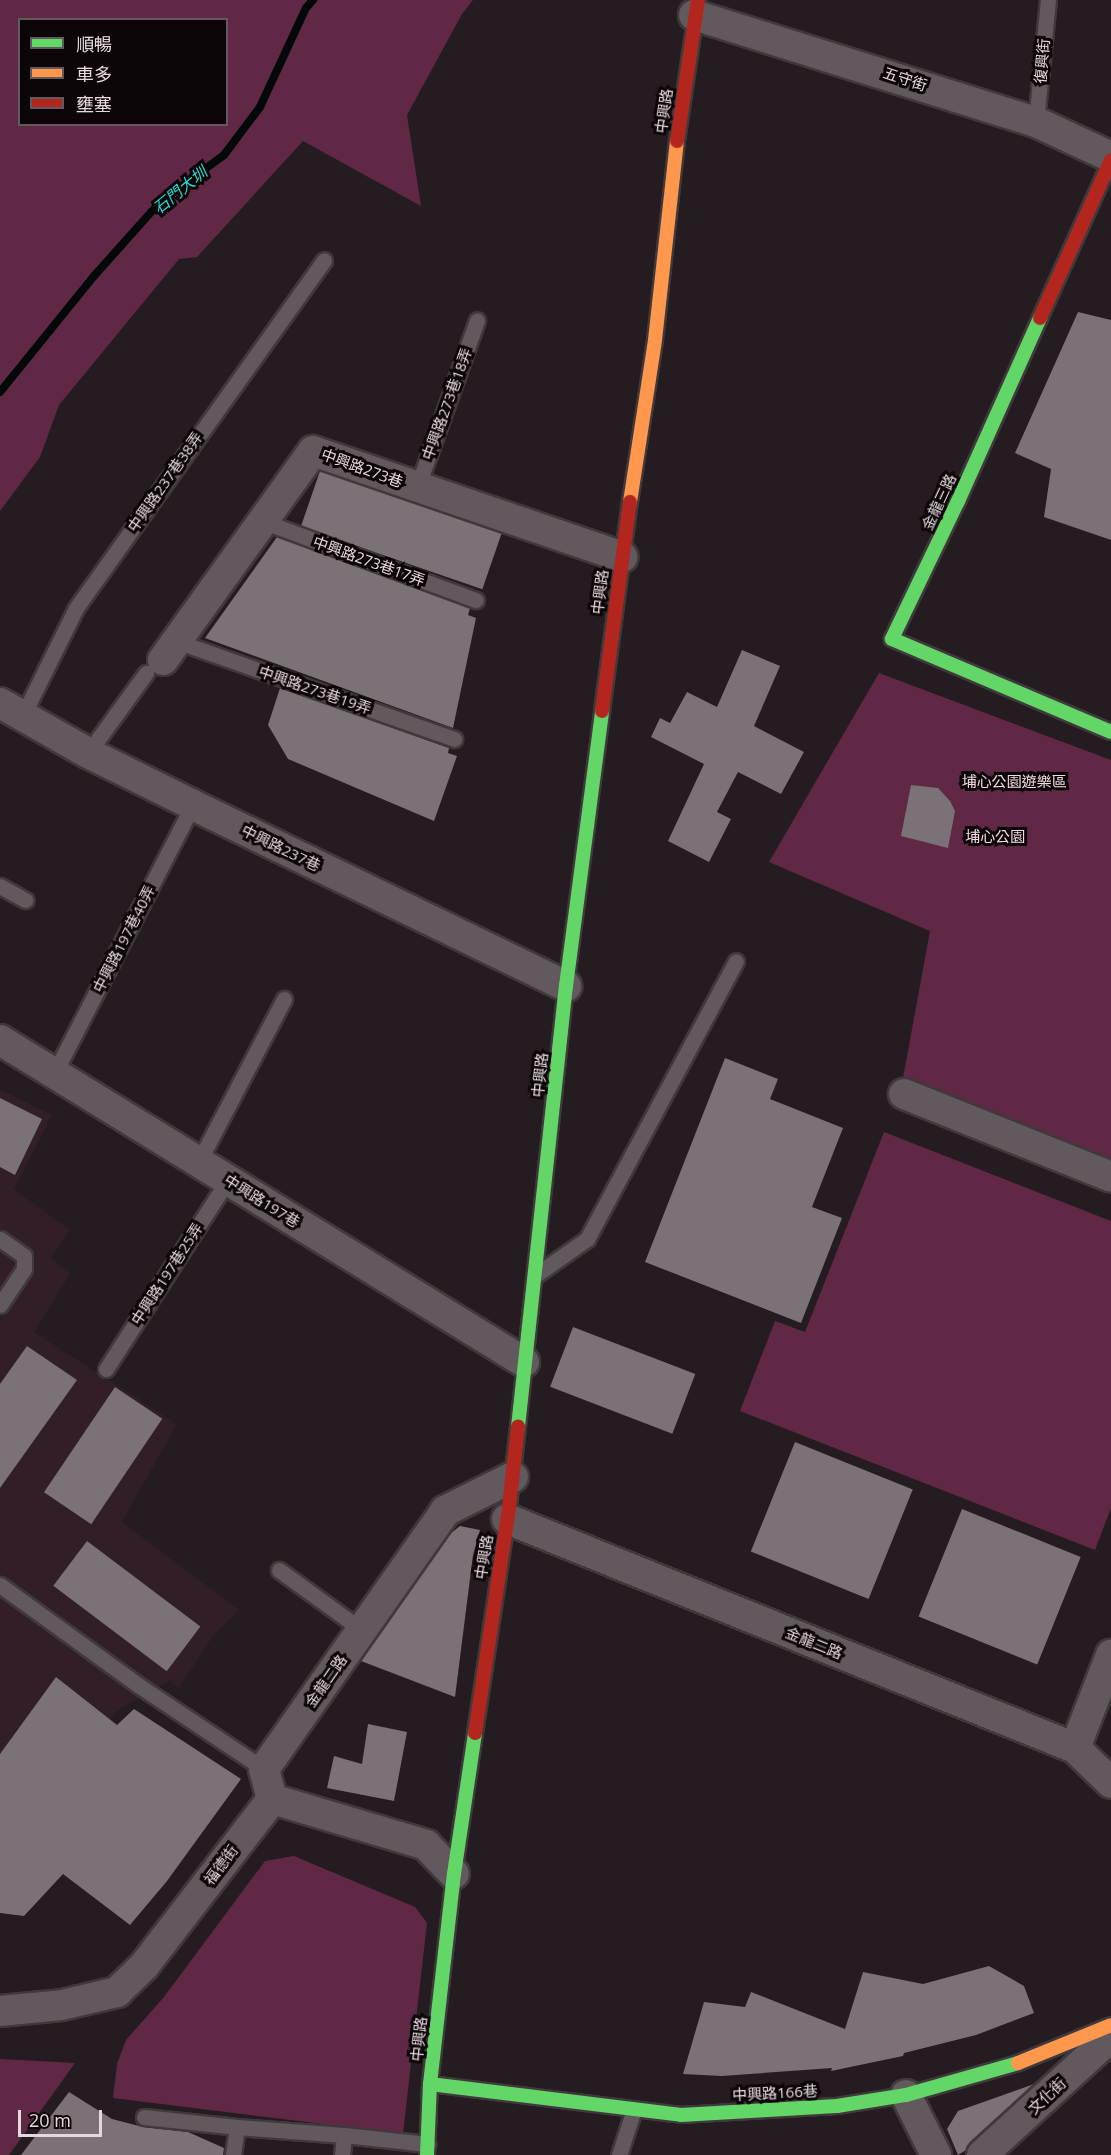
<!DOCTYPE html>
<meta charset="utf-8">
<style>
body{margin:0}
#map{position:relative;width:1111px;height:2155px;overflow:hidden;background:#241c20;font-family:"Open Sans","Noto Sans TC",sans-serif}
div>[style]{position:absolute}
.built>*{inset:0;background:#311e27}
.green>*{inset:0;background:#612846}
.stream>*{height:8px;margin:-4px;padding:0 4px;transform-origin:4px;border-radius:4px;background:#030908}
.building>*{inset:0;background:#7a7276;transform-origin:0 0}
.roads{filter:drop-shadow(2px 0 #40393c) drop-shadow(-2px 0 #40393c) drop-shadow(0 2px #40393c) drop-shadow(0 -2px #40393c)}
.lane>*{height:15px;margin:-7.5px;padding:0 7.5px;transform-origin:7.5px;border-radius:7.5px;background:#61595d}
.street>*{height:30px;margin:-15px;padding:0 15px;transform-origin:15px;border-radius:15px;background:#61595d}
.fast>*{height:14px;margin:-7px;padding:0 7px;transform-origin:7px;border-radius:7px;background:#63d668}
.slow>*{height:14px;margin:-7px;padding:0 7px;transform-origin:7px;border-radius:7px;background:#ff974d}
.jam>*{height:14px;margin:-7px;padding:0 7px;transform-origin:7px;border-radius:7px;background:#b3261e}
span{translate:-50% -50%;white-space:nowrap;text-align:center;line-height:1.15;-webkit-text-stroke:6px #0c0608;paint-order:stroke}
.street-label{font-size:15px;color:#e4d9de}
.park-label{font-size:15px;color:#f1dbe4}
.water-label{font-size:16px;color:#25dbd2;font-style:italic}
.legend{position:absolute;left:18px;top:18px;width:210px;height:108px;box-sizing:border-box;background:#0c0608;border:2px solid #625a5e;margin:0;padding:8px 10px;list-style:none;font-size:18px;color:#e4d9de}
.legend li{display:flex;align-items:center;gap:12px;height:30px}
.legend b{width:30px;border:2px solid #625a5e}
.scale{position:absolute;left:18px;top:2110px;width:84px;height:27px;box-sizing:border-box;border:3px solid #e4d9de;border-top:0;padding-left:8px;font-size:18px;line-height:21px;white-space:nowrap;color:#e4d9de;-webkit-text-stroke:4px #0c0608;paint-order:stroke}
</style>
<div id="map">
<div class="built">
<div style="clip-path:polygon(0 1089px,52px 1115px,14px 1189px,70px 1230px,51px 1258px,70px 1274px,34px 1332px,177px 1424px,122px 1522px,239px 1610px,213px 1636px,179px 1688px,169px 1681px,117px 1711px,0 1849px)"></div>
</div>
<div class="green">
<div style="clip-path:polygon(evenodd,0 0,473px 0,462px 14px,407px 115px,421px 206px,303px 141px,197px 257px,179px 259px,59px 405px,40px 457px,0 511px,0 0,20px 20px,226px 20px,226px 124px,20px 124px,20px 20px)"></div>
<div style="clip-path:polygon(879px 673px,1111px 760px,1111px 1165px,903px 1078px,930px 931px,769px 862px)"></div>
<div style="clip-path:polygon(884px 1132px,1111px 1221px,1111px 1508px,1095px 1550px,740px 1411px,775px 1321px,805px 1332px)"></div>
<div style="clip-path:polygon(294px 1856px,415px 1907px,427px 1923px,403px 2134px,113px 2098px,117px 2064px,126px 2040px,164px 1997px,265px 1861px)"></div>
<div style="clip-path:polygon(0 2059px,75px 2063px,9px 2155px,0 2155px)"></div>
</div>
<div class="stream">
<div style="left:0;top:392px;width:149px;rotate:-51deg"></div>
<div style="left:94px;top:276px;width:101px;rotate:-48.2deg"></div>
<div style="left:161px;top:201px;width:78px;rotate:-36.1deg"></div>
<div style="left:224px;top:155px;width:60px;rotate:-53.1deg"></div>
<div style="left:260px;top:107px;width:109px;rotate:-65.1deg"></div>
<div style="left:306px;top:8px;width:11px;rotate:-49deg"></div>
</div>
<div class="building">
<div style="clip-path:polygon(1078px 312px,1111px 320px,1111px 540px,1044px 517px,1051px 469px,1015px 453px)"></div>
<div style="left:320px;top:471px;width:192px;height:59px;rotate:19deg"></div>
<div style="clip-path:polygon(277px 537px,470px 608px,468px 615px,476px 618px,453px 728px,205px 638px)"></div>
<div style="clip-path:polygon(742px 650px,780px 666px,754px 726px,804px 752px,781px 794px,738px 772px,717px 812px,731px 819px,709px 862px,668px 841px,704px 764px,651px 737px,660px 718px,670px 723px,687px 692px,717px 707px)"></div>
<div style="clip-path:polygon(280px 688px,449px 748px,448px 753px,457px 756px,434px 821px,288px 759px,268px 725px)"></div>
<div style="clip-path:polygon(911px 785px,938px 788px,950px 801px,955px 811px,948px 848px,901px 836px)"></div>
<div style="clip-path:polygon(725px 1058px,778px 1079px,770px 1099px,843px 1128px,812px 1207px,842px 1218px,801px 1323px,645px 1262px)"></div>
<div style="clip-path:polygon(0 1098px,42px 1119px,15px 1175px,0 1167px)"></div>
<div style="left:573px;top:1327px;width:131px;height:64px;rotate:21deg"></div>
<div style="clip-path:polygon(27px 1346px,77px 1380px,0 1488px,0 1384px)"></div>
<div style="left:115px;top:1387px;width:57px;height:127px;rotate:34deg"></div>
<div style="left:795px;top:1442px;width:127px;height:118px;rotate:22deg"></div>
<div style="left:962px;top:1509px;width:128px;height:116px;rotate:22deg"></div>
<div style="clip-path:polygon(460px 1526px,480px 1530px,473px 1555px,455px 1697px,361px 1661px,450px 1534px)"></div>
<div style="left:87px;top:1541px;width:142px;height:56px;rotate:37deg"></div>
<div style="clip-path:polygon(56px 1677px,117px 1725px,134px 1709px,241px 1779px,167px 1881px,130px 1925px,63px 1874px,24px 1916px,0 1913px,0 1754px)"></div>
<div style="clip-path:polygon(368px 1724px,407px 1732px,394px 1801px,327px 1788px,334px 1756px,362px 1764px)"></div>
<div style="clip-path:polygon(989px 1966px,1024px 1986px,1034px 2013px,976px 2035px,904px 2053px,903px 2056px,831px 2071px,832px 2068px,722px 2076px,683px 2074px,704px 2002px,745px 2007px,751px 1992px,845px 2029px,863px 1972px,923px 1984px)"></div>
<div style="clip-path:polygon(1034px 2084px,970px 2142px,966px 2150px,958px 2155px,947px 2129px,958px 2111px)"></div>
<div style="clip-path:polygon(69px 2092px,112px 2119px,143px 2127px,188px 2132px,224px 2148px,223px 2155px,21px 2155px)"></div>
</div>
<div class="roads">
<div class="lane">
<div style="left:1036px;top:122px;width:123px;rotate:-84.4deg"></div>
<div style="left:417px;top:488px;width:178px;rotate:-70.3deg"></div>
<div style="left:262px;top:521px;width:228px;rotate:20.3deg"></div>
<div style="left:176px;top:641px;width:295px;rotate:19.4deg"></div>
<div style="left:23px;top:715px;width:119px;rotate:-63.6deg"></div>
<div style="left:76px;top:608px;width:427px;rotate:-54.5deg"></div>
<div style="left:88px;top:753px;width:99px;rotate:-54.1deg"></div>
<div style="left:0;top:886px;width:29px;rotate:29deg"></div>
<div style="left:55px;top:1072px;width:301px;rotate:-62.7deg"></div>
<div style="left:199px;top:1161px;width:183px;rotate:-62.3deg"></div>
<div style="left:0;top:1239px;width:29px;rotate:35deg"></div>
<div style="left:24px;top:1256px;width:13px;rotate:90deg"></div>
<div style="left:24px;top:1269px;width:43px;rotate:123.7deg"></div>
<div style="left:537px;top:1274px;width:61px;rotate:-35deg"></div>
<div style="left:587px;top:1239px;width:315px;rotate:-61.8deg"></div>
<div style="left:106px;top:1369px;width:225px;rotate:-57.2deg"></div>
<div style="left:279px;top:1570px;width:102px;rotate:35.9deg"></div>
<div style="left:0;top:1585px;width:170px;rotate:35.9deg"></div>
<div style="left:138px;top:1685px;width:151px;rotate:33.7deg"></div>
<div style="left:144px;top:2117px;width:94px;rotate:6.1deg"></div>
<div style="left:233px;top:2155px;width:28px;rotate:-82deg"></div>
<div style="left:237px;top:2127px;width:107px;rotate:4.3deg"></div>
<div style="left:342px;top:2155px;width:20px;rotate:-84deg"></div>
<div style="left:344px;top:2135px;width:84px;rotate:6.1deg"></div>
<div style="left:619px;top:2155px;width:48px;rotate:-71.9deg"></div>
</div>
<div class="street">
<div style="left:694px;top:15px;width:358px;rotate:17.4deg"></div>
<div style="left:1036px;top:122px;width:83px;rotate:25deg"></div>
<div style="left:163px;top:660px;width:257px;rotate:-54.3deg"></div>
<div style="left:313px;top:451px;width:327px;rotate:18.9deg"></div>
<div style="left:0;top:703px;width:101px;rotate:29.6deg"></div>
<div style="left:88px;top:753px;width:117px;rotate:26.3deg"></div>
<div style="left:193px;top:805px;width:415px;rotate:25.9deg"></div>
<div style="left:0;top:1040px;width:615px;rotate:31.57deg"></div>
<div style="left:904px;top:1094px;width:223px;rotate:21.8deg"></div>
<div style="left:507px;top:1519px;width:612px;rotate:21.96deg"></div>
<div style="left:1075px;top:1748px;width:50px;rotate:44.2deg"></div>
<div style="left:1075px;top:1748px;width:100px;rotate:-68.8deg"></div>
<div style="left:272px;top:1799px;width:31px;rotate:-105deg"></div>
<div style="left:264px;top:1769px;width:315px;rotate:-54.9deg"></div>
<div style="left:445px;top:1511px;width:76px;rotate:-26.6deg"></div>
<div style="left:0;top:2011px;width:62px;rotate:-5.5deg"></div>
<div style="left:62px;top:2005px;width:57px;rotate:-13.3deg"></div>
<div style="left:117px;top:1992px;width:37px;rotate:-44deg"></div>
<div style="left:144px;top:1966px;width:210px;rotate:-52.5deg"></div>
<div style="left:272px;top:1799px;width:161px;rotate:16.6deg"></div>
<div style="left:426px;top:1845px;width:40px;rotate:46deg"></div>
<div style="left:906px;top:2095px;width:67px;rotate:63.4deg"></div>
<div style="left:982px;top:2155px;width:175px;rotate:-42.5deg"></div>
</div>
<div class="fast">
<div style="left:1040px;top:318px;width:201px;rotate:114.1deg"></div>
<div style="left:958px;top:501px;width:153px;rotate:115.6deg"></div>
<div style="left:892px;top:639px;width:238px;rotate:23deg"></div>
<div style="left:518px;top:1427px;width:444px;rotate:-83.8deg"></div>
<div style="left:566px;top:986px;width:277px;rotate:-82.5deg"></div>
<div style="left:430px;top:2084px;width:253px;rotate:7deg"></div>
<div style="left:681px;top:2115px;width:156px;rotate:-3.3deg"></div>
<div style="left:837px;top:2106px;width:70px;rotate:-9.1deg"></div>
<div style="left:906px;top:2095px;width:116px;rotate:-15.9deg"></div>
<div style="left:427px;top:2155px;width:71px;rotate:-87.6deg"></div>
<div style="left:430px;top:2084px;width:211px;rotate:-83.5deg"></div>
<div style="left:454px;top:1874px;width:143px;rotate:-81.5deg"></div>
</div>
<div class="slow">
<div style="left:630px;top:502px;width:164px;rotate:-81.2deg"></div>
<div style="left:655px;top:340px;width:200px;rotate:-83.7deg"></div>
<div style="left:1018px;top:2063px;width:100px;rotate:-22.2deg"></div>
</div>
<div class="jam">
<div style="left:677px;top:141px;width:143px;rotate:-81.5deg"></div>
<div style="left:1040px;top:318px;width:173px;rotate:-65.8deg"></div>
<div style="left:602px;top:711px;width:211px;rotate:-82.4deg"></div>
<div style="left:475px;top:1733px;width:229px;rotate:-81.4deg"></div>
<div style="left:509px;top:1507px;width:81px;rotate:-83.6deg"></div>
</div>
</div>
<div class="street-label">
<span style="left:1042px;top:61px;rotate:-85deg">復興街</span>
<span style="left:905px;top:79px;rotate:18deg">五守街</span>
<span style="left:664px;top:111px;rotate:-82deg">中興路</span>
<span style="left:447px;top:404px;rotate:-70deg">中興路273巷18弄</span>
<span style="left:362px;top:468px;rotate:20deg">中興路273巷</span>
<span style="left:165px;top:482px;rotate:-55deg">中興路237巷38弄</span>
<span style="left:939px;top:502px;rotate:-65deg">金龍三路</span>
<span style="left:369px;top:561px;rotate:20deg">中興路273巷17弄</span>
<span style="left:600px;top:592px;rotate:-83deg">中興路</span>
<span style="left:315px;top:690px;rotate:19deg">中興路273巷19弄</span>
<span style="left:281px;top:848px;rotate:26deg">中興路237巷</span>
<span style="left:124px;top:939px;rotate:-63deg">中興路197巷40弄</span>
<span style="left:540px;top:1075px;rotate:-84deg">中興路</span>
<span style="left:262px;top:1201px;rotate:32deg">中興路197巷</span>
<span style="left:167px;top:1274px;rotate:-57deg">中興路197巷25弄</span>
<span style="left:484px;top:1557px;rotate:-81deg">中興路</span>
<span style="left:814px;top:1643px;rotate:22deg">金龍二路</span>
<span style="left:326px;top:1681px;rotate:-55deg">金龍二路</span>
<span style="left:221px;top:1865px;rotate:-53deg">福德街</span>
<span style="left:419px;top:2039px;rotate:-84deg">中興路</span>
<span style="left:775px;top:2093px;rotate:-3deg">中興路166巷</span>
<span style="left:1047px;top:2096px;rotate:-43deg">文化街</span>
</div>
<div class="park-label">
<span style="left:1014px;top:782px">埔心公園遊樂區</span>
<span style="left:995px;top:837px">埔心公園</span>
</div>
<div class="water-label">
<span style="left:180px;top:190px;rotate:-39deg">石門大圳</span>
</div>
<ul class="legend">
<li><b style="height:8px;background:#63d668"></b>順暢</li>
<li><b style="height:8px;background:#ff974d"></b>車多</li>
<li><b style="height:8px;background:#b3261e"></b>壅塞</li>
</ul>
<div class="scale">20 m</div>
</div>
